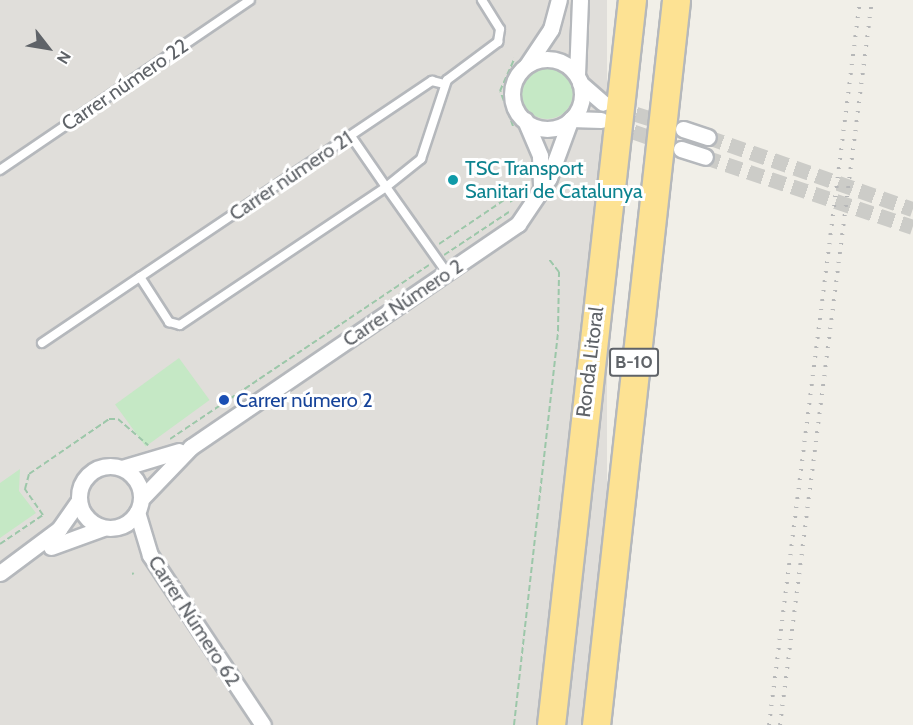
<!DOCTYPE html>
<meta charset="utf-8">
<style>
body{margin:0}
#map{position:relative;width:913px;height:725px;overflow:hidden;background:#f1efe8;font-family:Cabin,sans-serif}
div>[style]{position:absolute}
.industrial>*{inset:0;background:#e0deda;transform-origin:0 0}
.green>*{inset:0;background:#c5e8c5;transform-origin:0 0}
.round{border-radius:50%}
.street-tunnel>*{height:15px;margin-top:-7.5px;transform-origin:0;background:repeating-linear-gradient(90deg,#ccccc8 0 15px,transparent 0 23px)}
.path>*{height:2px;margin-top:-1px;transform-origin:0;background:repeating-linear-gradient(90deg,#9cc7a9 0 6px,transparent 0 9px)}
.roads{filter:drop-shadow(2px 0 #b5b8bc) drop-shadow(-2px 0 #b5b8bc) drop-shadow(0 2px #b5b8bc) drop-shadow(0 -2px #b5b8bc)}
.lane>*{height:8px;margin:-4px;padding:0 4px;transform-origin:4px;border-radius:4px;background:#fff}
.street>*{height:15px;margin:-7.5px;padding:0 7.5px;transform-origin:7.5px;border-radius:7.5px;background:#fff}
.street>.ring{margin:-7.5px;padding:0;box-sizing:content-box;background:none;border:15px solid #fff;border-radius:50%}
.highway>*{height:27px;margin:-13.5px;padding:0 13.5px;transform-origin:13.5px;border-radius:13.5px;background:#fde293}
.rail>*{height:4px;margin-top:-2px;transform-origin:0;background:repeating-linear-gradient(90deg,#b6b7b8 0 1.5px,transparent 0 9.5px)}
.dots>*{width:16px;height:16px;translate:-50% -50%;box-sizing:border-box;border:3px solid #fff;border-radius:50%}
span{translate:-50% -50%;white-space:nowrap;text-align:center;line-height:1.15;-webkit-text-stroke:6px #fff;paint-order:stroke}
.shield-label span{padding:2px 4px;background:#fff;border:2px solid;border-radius:4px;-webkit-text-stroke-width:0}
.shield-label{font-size:18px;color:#5f6368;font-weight:700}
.street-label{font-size:20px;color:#5f6368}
.culture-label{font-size:20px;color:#0d838f}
.left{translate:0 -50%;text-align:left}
.transit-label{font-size:20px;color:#164399}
.north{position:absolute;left:18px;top:18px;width:60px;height:60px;-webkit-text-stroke:4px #fff;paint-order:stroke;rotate:121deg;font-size:16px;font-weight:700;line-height:24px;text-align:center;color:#5f6368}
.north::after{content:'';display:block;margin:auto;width:21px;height:27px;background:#5f6368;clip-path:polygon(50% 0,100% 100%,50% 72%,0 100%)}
</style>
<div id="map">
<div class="industrial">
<div style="left:0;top:0;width:607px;height:725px"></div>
</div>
<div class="green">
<div class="round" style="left:521px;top:67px;width:52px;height:52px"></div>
<div style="left:179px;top:358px;width:52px;height:79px;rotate:54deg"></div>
<div style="clip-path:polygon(20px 469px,19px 491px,36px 513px,0 538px,0 483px)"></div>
</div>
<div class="street-tunnel">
<div style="left:614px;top:107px;width:57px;rotate:17.5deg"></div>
<div style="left:612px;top:124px;width:57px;rotate:19.4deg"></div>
<div style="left:708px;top:137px;width:217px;rotate:19.4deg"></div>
<div style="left:705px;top:157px;width:219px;rotate:18.6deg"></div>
</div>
<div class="path">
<div style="left:513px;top:126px;width:37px;rotate:-110deg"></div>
<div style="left:500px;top:91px;width:36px;rotate:-66deg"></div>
<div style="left:510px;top:202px;width:4px;rotate:-34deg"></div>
<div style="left:439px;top:244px;width:86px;rotate:-34.1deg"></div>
<div style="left:444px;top:255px;width:78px;rotate:-33.5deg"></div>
<div style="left:170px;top:439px;width:312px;rotate:-33.9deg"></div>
<div style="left:0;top:544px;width:52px;rotate:-34deg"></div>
<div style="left:43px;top:515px;width:32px;rotate:-125deg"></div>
<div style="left:25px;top:489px;width:16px;rotate:-75deg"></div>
<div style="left:29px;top:474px;width:97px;rotate:-34.5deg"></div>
<div style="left:109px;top:419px;width:9px"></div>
<div style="left:118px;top:419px;width:40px;rotate:41deg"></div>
<div style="left:132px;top:574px;width:2px;rotate:-27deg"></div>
<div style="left:514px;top:725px;width:396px;rotate:-83.6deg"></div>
<div style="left:558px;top:331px;width:59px;rotate:-89deg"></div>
<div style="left:559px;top:272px;width:16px;rotate:-128deg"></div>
</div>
<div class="roads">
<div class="lane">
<div style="left:0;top:170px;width:302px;rotate:-34.2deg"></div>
<div style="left:447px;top:273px;width:105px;rotate:-125.3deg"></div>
<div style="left:386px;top:187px;width:45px;rotate:-38.7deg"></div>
<div style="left:421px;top:159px;width:83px;rotate:-71.8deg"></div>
<div style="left:447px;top:80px;width:64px;rotate:-36.7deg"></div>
<div style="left:498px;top:42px;width:13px;rotate:-81deg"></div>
<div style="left:500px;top:29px;width:34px;rotate:-122deg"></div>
<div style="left:140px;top:277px;width:352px;rotate:-33.9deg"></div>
<div style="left:432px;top:81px;width:12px;rotate:14deg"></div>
<div style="left:42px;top:343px;width:118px;rotate:-34deg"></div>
<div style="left:140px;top:277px;width:54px;rotate:57.2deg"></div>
<div style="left:169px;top:322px;width:11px;rotate:15deg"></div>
<div style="left:180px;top:325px;width:248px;rotate:-33.8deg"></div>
<div style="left:386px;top:187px;width:62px;rotate:-124.5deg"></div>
</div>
<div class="street">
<div class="ring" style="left:512px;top:59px;width:55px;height:55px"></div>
<div style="left:527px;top:65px;width:43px;rotate:-56.3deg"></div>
<div style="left:551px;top:29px;width:30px;rotate:-75deg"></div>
<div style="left:577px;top:75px;width:75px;rotate:-87.7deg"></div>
<div style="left:580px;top:83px;width:30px;rotate:41deg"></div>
<div style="left:571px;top:119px;width:30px;rotate:2deg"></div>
<div style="left:525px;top:120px;width:39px;rotate:67deg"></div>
<div style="left:540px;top:156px;width:32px;rotate:88deg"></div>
<div style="left:683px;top:129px;width:26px;rotate:18deg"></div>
<div style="left:681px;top:149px;width:25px;rotate:18deg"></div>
<div class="ring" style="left:79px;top:466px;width:47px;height:47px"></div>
<div style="left:122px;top:468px;width:59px;rotate:-16.6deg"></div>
<div style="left:141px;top:499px;width:72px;rotate:-46.1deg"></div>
<div style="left:191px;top:447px;width:396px;rotate:-34.3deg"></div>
<div style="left:518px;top:224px;width:55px;rotate:-56deg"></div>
<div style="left:549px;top:178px;width:61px;rotate:-69.8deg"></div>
<div style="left:137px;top:512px;width:45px;rotate:73.2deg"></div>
<div style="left:150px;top:555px;width:204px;rotate:56.4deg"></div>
<div style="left:51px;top:547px;width:55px;rotate:-20.1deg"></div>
<div style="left:0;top:573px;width:74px;rotate:-36.7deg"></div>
<div style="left:59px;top:529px;width:35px;rotate:-55deg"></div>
</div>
<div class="highway">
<div style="left:551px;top:725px;width:730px;rotate:-83.63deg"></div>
<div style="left:596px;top:725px;width:729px;rotate:-83.7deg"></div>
</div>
</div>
<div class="rail">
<div style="left:769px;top:725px;width:731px;rotate:-82.85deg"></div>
<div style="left:780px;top:725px;width:731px;rotate:-82.77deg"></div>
</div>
<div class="dots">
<div style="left:453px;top:180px;background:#0f9aa8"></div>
<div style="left:224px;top:400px;background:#1a4fb4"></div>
</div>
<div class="shield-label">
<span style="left:634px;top:362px">B-10</span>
</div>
<div class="street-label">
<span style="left:125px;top:85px;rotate:-34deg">Carrer número 22</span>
<span style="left:291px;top:176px;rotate:-34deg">Carrer número 21</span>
<span style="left:403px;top:303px;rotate:-34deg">Carrer Número 2</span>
<span style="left:590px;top:362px;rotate:-83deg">Ronda Litoral</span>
<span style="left:194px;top:621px;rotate:57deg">Carrer Número 62</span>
</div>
<div class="culture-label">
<span class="left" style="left:465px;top:180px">TSC Transport<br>Sanitari de Catalunya</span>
</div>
<div class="transit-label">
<span class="left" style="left:236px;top:400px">Carrer número 2</span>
</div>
<div class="north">N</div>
</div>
